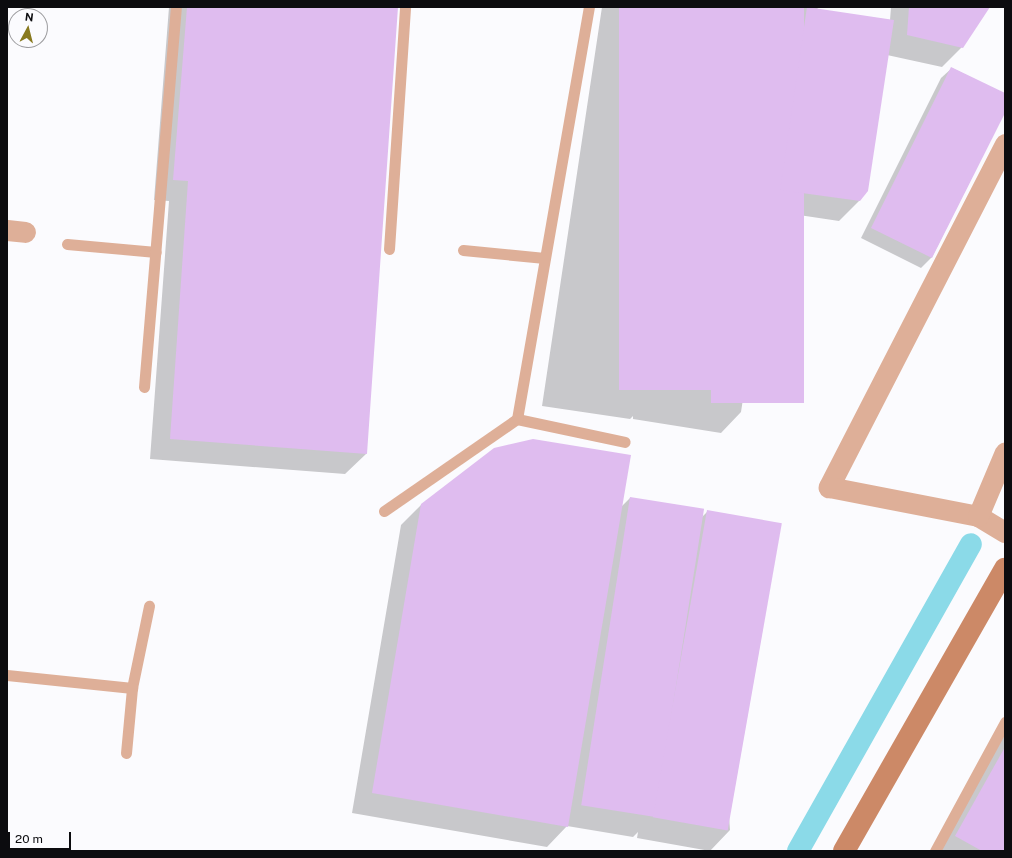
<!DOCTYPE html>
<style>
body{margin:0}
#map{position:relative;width:1012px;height:858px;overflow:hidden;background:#fbfbfe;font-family:"Public Sans",sans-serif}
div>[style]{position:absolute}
.shadow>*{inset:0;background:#0003}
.canal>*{height:22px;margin:-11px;padding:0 11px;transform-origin:11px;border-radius:11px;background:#8bdae8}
.building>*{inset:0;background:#dfbcef;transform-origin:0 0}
.lane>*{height:11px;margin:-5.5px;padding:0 5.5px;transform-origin:5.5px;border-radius:5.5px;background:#deaf98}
.street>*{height:21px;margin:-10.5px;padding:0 10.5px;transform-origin:10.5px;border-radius:10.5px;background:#deaf98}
.secondary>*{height:22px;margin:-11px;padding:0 11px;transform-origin:11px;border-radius:11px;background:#cc8967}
span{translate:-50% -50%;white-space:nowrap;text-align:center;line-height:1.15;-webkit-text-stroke:4px #fbfbfe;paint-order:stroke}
.frame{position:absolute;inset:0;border:8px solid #0c0c0f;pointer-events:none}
.north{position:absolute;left:8px;top:8px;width:40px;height:40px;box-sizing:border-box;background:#fbfbfe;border:1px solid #9b9b9e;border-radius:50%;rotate:7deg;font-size:11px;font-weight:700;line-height:16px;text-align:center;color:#0c0c0f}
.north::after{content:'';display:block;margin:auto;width:14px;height:18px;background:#88791e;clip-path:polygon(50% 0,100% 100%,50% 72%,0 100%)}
.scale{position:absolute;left:8px;top:832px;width:63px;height:18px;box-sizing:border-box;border:2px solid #0c0c0f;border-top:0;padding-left:5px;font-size:12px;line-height:14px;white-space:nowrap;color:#0c0c0f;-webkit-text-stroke:3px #fbfbfe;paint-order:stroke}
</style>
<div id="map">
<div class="shadow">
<div style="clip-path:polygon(169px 7px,397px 7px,366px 454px,345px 474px,150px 459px,169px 201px,154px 200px)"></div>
<div style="clip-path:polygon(602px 7px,819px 7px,816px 10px,890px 20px,891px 7px,989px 7px,962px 47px,942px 67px,887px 55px,860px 200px,839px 221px,772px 211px,741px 412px,721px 433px,633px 419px,633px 416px,630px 419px,542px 406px)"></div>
<div style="clip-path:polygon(952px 68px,1005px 94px,1005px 111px,932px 257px,921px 268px,861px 238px,941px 78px)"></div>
<div style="clip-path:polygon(630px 498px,702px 517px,707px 512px,730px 830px,710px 851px,637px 838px,638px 832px,633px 837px,567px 826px,547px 847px,352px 813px,401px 525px,422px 504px,621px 507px)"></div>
<div style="clip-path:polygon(1005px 734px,1005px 851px,938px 851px)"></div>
</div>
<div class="canal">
<div style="left:798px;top:851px;width:352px;rotate:-60.6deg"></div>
</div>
<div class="building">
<div style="clip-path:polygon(187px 7px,398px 7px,367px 454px,170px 439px,188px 181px,173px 180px)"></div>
<div style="left:619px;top:7px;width:92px;height:383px"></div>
<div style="left:711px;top:7px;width:93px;height:396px"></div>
<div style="clip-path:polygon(807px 7px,894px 20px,868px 191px,860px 201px,780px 190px)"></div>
<div style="clip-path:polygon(909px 7px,990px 7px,963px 48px,907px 35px)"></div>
<div style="clip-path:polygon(951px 67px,1005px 93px,1005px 113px,932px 258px,871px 228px)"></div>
<div style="clip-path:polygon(533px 439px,631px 455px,568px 827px,372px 793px,421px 504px,494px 448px)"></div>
<div style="left:630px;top:497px;width:75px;height:312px;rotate:9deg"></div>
<div style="left:707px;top:510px;width:76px;height:312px;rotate:10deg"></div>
<div style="clip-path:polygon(1005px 747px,1005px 851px,982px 851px,955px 836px)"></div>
</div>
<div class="lane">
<div style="left:67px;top:244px;width:89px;rotate:5.1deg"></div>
<div style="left:389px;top:249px;width:243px;rotate:-86.2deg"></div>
<div style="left:463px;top:250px;width:82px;rotate:5.6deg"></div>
<div style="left:144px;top:387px;width:381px;rotate:-85.2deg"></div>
<div style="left:517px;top:419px;width:110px;rotate:12deg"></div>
<div style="left:384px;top:511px;width:162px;rotate:-34.7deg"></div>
<div style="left:517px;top:419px;width:418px;rotate:-80.1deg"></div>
<div style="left:7px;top:675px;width:126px;rotate:5.9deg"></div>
<div style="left:132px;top:688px;width:84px;rotate:-78.3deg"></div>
<div style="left:126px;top:753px;width:65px;rotate:-84.7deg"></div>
<div style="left:935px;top:851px;width:147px;rotate:-61.5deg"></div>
</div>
<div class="street">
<div style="left:1005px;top:144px;width:386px;rotate:117.2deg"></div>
<div style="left:829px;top:487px;width:152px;rotate:11deg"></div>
<div style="left:978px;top:516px;width:31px;rotate:31deg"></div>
<div style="left:7px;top:230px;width:18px;rotate:6deg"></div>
<div style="left:978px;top:516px;width:69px;rotate:-67.1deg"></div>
</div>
<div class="secondary">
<div style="left:844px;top:851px;width:325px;rotate:-60.3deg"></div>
</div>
<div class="frame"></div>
<div class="north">N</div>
<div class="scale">20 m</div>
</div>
